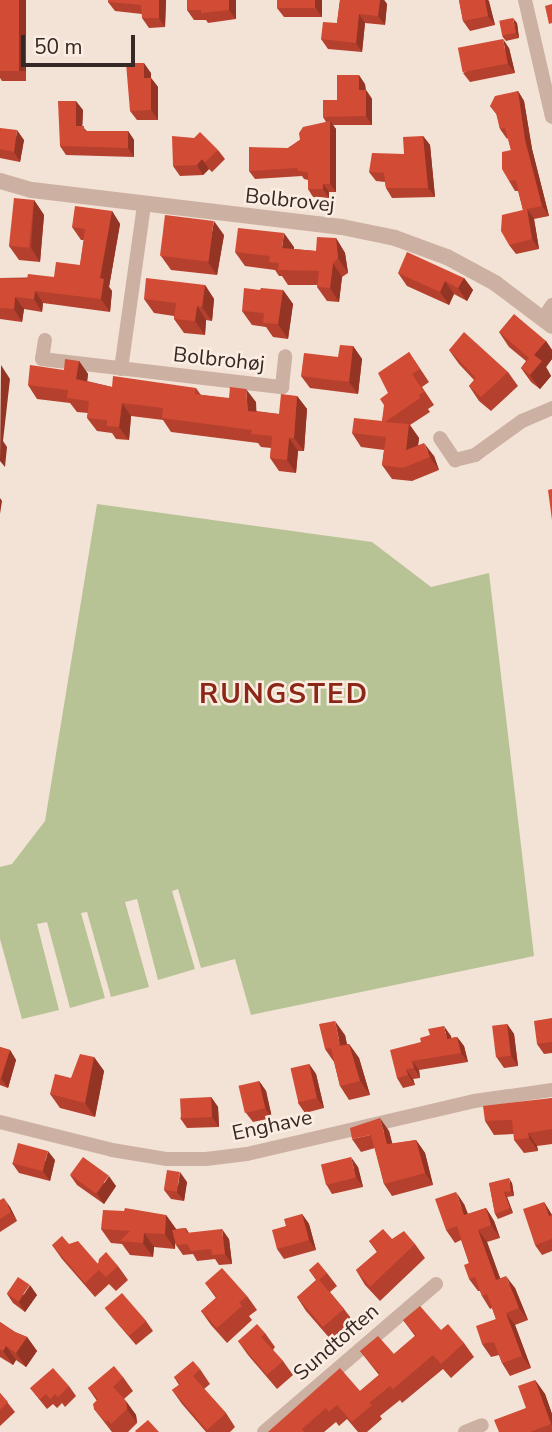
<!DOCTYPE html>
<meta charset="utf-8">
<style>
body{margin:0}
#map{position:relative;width:552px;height:1432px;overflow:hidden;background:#f3e2d6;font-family:"Nunito Sans",sans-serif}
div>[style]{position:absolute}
.green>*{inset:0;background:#b8c395}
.minor>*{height:14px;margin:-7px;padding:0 7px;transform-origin:7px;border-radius:7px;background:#ccb0a1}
.tertiary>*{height:16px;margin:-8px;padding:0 8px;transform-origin:8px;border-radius:8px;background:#ccb0a1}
.wall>*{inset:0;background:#b5402e}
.shaded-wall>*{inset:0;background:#933425;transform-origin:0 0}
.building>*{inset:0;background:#d24b35;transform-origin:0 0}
span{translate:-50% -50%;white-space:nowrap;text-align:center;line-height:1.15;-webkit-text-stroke:5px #fbede2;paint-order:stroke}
.street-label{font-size:21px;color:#352825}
.district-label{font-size:28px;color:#8c2616;font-weight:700;letter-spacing:2px}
.scale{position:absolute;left:21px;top:35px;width:114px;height:32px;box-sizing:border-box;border:4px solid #352825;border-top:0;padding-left:9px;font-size:21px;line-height:24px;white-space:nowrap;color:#352825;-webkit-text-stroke:5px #fbede2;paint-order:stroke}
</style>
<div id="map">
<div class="green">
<div style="clip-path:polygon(97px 504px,372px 542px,431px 587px,489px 573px,534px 956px,251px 1015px,235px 959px,201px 968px,178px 889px,172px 891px,195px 969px,158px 980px,137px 899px,125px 902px,149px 987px,111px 997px,87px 912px,81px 913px,105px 998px,70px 1008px,47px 922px,37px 924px,59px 1010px,22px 1019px,0 939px,0 867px,12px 864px,45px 821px)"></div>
</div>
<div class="minor">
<div style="left:525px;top:0;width:120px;rotate:77deg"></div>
<div style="left:543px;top:319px;width:17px;rotate:-57deg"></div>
<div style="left:45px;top:340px;width:19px;rotate:99deg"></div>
<div style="left:42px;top:359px;width:242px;rotate:6.7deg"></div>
<div style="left:282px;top:387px;width:31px;rotate:-84deg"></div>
<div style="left:121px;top:369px;width:166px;rotate:-82deg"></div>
<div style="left:440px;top:438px;width:27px;rotate:56deg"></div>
<div style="left:455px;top:460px;width:21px;rotate:-14deg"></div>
<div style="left:475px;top:455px;width:58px;rotate:-35.9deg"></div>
<div style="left:522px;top:421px;width:33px;rotate:-23deg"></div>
<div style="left:0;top:1122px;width:115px;rotate:14deg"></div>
<div style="left:112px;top:1150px;width:56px;rotate:9.3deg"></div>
<div style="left:167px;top:1159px;width:39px"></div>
<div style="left:206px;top:1159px;width:41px;rotate:-7deg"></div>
<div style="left:247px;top:1154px;width:233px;rotate:-13.1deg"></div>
<div style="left:474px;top:1101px;width:79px;rotate:-8deg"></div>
<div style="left:264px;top:1432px;width:227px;rotate:-40.7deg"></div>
<div style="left:465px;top:1432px;width:18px;rotate:-22deg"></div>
</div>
<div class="tertiary">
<div style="left:0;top:181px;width:33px;rotate:16deg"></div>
<div style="left:32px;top:190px;width:312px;rotate:6.8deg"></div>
<div style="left:342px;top:227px;width:54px;rotate:11.7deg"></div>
<div style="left:395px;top:238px;width:55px;rotate:20.1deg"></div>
<div style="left:447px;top:257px;width:55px;rotate:28.4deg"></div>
<div style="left:495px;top:283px;width:71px;rotate:37deg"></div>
</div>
<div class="wall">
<div style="clip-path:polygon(0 0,26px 0,26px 81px,2px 81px,0 78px)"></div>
<div style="clip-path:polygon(166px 0,165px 27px,149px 28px,142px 18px,142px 14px,115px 11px,108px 2px)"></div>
<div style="clip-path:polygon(236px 0,236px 19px,208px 23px,206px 20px,194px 20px,187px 10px)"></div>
<div style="clip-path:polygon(322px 0,322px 17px,284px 17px,277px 8px)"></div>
<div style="clip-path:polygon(340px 0,384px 0,387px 4px,385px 25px,365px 23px,362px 52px,328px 49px,321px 39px,337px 23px)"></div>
<div style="clip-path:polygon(459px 0,488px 0,495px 25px,470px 31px,463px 21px)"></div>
<div style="clip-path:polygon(517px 23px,519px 38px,506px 41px,502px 36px)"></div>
<div style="clip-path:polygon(509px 48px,515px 73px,470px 82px,463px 73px)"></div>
<div style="clip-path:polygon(151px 73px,151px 78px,158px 87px,158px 120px,137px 120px,130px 111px)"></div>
<div style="clip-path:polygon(365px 84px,366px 90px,372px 99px,372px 125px,333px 125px,336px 129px,336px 192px,329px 192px,329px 198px,313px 197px,308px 189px,308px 180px,304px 179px,302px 176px,255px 179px,249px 171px,288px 148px,326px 122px,323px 117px,337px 100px)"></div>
<div style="clip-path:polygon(518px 91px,524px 101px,532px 149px,549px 216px,534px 219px,539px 249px,516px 254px,509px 245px,523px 210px,518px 191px,515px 191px,509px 181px,511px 150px,508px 138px,507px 139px,500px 129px,497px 115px,490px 106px)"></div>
<div style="clip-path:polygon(83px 110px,82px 126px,87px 131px,128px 131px,134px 140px,134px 157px,66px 155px,60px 146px)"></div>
<div style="clip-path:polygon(0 128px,24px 140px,20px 162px,0 158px)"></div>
<div style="clip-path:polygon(423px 136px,430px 145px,435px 197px,392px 198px,386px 188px,385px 182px,376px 181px,369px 172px,404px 154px)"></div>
<div style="clip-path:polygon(218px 150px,225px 159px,212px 172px,209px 169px,203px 175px,180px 176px,173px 166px)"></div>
<div style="clip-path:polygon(34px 200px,44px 215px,40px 262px,19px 260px,9px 246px)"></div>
<div style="clip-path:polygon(112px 211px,120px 224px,109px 287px,112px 291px,110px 312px,43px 303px,42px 312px,24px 309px,22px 322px,0 319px,0 278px,54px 277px,80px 265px,84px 240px,81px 240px,72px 227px)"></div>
<div style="clip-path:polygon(224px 235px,217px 275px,171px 270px,161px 256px)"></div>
<div style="clip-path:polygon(336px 238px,345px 253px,348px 273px,342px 277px,339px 302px,327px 301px,317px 287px,318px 285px,288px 285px,282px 276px,279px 276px,275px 270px,245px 266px,235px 252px,294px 247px,294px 249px,316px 251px)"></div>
<div style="clip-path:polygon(398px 273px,464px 278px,473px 290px,467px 301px,454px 294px,449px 305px,407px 286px)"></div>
<div style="clip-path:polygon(205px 285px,214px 299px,212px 321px,206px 320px,205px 335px,184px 333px,174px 319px,174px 316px,154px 313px,144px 299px)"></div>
<div style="clip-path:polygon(260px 290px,283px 290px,293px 304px,288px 339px,273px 337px,266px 327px,252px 325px,242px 311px)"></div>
<div style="clip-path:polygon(499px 332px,546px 341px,552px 350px,552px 359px,546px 367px,551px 376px,540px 389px,531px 382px,521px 368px,526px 361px,509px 347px)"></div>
<div style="clip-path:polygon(353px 346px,362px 359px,358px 394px,310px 388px,301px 376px,338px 357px)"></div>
<div style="clip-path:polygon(449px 350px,508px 372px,518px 386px,491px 411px,479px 401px,469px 386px,474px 380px,459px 364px)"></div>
<div style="clip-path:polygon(409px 352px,429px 382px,422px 387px,434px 405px,428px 409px,430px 412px,410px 425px,419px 438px,418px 445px,434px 456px,439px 470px,412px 481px,392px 479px,382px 465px,384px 450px,361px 447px,352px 433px,382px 421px,388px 393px)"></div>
<div style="clip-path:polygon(79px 361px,88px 374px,87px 381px,112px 387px,196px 388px,201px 395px,256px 402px,256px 411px,279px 414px,297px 396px,307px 409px,304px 451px,298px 451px,296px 473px,279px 471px,270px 458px,271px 448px,261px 447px,258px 443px,171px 432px,163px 420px,131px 416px,129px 440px,116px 439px,112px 433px,97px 431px,87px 418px,88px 413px,77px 412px,70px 403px,37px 399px,28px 385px,64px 370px)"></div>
<div style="clip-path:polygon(552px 1018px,552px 1053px,544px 1054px,537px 1044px)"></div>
<div style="clip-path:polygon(507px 1024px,514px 1034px,518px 1066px,504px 1068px,497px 1058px)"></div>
<div style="clip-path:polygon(345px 1035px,347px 1044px,349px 1044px,359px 1058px,370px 1095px,349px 1100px,340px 1086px,334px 1062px,325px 1049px)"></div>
<div style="clip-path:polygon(451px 1036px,451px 1038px,457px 1037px,464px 1046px,468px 1062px,419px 1070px,420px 1078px,413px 1079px,415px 1085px,403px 1088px,397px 1078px,421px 1042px)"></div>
<div style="clip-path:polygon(0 1047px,10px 1050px,16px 1060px,8px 1088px,0 1085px)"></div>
<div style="clip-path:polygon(94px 1057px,104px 1071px,95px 1117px,60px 1108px,50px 1094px,71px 1078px)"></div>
<div style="clip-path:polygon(309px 1064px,316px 1074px,324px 1108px,305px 1113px,298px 1103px)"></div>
<div style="clip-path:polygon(259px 1081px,266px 1091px,272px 1118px,253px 1122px,246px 1113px)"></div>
<div style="clip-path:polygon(211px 1097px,218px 1107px,219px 1127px,187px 1128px,180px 1118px)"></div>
<div style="clip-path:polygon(552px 1098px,552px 1144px,537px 1146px,538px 1151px,524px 1153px,514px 1140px,514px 1134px,494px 1135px,485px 1121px)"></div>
<div style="clip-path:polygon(389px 1131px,392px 1144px,416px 1140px,425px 1153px,433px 1185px,392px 1196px,384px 1184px,375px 1148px,361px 1152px,352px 1139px)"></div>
<div style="clip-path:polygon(55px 1160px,50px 1181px,19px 1173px,12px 1163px)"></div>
<div style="clip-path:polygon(358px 1167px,363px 1187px,332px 1194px,326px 1184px)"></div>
<div style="clip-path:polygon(70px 1175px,116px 1186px,104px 1204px,77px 1185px)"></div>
<div style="clip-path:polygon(187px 1182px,184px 1201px,171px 1199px,164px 1190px)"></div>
<div style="clip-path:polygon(489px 1183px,512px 1183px,514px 1196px,507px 1197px,513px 1213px,498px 1219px,495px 1214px)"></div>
<div style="clip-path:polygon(0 1200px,10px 1207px,17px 1221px,0 1232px)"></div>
<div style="clip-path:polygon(544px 1202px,552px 1215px,552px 1251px,542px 1255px,535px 1245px)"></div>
<div style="clip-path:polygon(464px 1204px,468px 1214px,486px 1208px,494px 1221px,500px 1238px,487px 1242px,500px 1278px,515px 1288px,528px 1320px,515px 1325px,531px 1368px,510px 1376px,502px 1363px,499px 1355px,491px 1357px,482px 1344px,496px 1319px,492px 1308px,490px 1309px,482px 1296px,480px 1291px,478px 1291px,469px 1279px,469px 1263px,461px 1240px,455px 1243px,446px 1230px)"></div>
<div style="clip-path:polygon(302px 1214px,309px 1224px,316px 1250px,284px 1259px,277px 1249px,286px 1226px)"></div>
<div style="clip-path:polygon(166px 1215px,176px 1229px,186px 1228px,189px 1233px,229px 1239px,232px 1264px,219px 1265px,215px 1259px,197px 1261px,193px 1254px,183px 1255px,176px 1245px,175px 1242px,175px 1249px,154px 1247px,153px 1257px,130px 1255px,122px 1244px,111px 1243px,101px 1229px)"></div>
<div style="clip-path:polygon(392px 1239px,415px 1244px,425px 1258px,380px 1301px,365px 1285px,356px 1270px,377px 1252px,369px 1241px)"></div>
<div style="clip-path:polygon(69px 1244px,98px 1264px,118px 1266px,128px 1280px,116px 1291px,109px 1284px,95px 1297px,62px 1259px,52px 1245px)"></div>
<div style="clip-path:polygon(309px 1270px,327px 1273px,337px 1286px,330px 1292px,344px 1309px,354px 1322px,332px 1341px,306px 1311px,297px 1297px,316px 1280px)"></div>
<div style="clip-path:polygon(205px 1283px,247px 1296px,257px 1310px,249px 1316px,252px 1320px,227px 1343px,211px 1325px,201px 1311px,216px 1298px)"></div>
<div style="clip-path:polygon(7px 1294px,37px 1295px,25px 1312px,13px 1303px)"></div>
<div style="clip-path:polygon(105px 1308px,146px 1321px,153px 1331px,136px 1345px,112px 1317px)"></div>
<div style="clip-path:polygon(403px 1320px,441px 1330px,464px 1343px,474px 1357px,451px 1378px,443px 1369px,402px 1403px,400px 1400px,380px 1416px,382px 1419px,367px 1432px,358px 1432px,347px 1419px,339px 1426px,336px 1422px,324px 1432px,268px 1432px,360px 1391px,379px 1375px,360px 1351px,394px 1354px,415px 1336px)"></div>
<div style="clip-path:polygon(0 1322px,15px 1332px,27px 1337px,37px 1351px,26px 1367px,16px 1360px,13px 1365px,0 1357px)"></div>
<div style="clip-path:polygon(265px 1333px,275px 1347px,273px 1350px,283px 1361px,293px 1375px,277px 1389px,248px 1355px,238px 1341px)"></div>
<div style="clip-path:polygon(200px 1369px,210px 1384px,204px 1389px,226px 1413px,235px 1427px,230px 1432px,206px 1432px,182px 1404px,172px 1390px,179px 1385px,174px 1377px)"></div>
<div style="clip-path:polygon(123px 1377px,133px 1391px,124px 1399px,136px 1415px,137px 1423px,128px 1432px,112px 1432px,94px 1409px,97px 1401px,88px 1388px)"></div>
<div style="clip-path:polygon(535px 1380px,545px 1394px,552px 1414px,552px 1432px,499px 1432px,526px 1408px)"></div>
<div style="clip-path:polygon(69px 1386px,76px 1396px,65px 1407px,62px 1403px,57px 1408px,53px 1404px,47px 1409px,30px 1388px)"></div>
<div style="clip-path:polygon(0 1393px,15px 1412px,0 1426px)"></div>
</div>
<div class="shaded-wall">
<div style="left:19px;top:0;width:7px;height:71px"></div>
<div style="clip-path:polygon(159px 0,166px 0,165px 27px,159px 18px)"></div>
<div style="clip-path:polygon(229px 0,236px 0,236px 19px,229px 10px)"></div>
<div style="clip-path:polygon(315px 0,322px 0,322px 17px,315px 7px)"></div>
<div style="clip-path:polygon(380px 0,384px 0,387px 4px,385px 25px,378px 16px)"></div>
<div style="clip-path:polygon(485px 0,488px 0,489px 1px,495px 25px,488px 16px)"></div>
<div style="clip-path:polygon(359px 14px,365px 23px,362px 52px,356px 43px)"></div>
<div style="clip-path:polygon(513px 18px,517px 23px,519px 38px,516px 33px)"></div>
<div style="clip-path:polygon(503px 39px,509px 48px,515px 73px,508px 64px)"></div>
<div style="clip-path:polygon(144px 63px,151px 73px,151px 78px,158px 87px,158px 120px,151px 110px,144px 78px)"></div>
<div style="clip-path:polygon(359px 75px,365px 84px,366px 99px,359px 90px)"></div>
<div style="clip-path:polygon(366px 90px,372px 99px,372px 125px,366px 116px)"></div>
<div style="clip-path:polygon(518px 91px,524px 101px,532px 149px,549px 216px,542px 206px,525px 140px)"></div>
<div style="clip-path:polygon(76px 101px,83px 110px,82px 135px,76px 126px)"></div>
<div style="clip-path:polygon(330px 121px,336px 129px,336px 192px,330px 184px)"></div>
<div style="clip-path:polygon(17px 130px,24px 140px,20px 162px,14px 152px)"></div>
<div style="clip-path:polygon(128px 131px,134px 140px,134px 157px,128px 148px)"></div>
<div style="clip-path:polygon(423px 136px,430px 145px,435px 197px,428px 188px)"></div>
<div style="clip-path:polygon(202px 159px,209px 169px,203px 175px,197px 165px)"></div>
<div style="clip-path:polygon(323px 184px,329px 192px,329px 198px,323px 189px)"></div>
<div style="clip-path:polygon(34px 200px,44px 215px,40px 262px,31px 248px)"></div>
<div style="clip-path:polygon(527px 209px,534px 219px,539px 249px,532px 239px)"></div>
<div style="clip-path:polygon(112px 211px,120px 224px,109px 287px,112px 291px,110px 312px,101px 299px,100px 278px)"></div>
<div style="clip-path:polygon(214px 221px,224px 235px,217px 275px,207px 261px)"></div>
<div style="clip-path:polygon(284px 233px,294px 247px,292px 262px,282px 248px)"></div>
<div style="clip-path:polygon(336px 238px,345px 253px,348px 273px,338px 258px)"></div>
<div style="clip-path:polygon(333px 263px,342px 277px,339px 302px,330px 288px)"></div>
<div style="clip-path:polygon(464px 278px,473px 290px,467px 301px,458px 288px)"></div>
<div style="clip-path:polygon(445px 281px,454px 294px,449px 305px,440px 292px)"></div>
<div style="clip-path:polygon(205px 285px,214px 299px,212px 321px,202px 307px)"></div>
<div style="clip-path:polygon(283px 290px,293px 304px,288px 339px,278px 324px)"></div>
<div style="clip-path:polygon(35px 291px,43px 303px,42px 312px,34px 299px)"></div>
<div style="clip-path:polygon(15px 297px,24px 309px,22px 322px,14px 309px)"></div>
<div style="clip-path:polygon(197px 306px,206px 320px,205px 335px,195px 321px)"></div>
<div style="clip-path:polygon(546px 341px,552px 350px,552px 359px,546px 367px,551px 376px,540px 389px,530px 375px,534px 355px)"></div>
<div style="clip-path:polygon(353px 346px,362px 359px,358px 394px,349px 382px)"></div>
<div style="clip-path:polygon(79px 361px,88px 374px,86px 392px,76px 379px)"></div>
<div style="clip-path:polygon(1px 365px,10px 379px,3px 441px,7px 447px,5px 467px,0 461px)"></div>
<div style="clip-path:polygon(246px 389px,256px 402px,257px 424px,248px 411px)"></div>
<div style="clip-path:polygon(297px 396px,307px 409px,304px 451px,294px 438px)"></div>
<div style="clip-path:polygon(122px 403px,131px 416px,129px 440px,119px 427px)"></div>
<div style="clip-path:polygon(409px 424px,419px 438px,416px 463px,406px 450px)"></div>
<div style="clip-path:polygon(289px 438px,298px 451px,296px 473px,287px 460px)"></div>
<div style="clip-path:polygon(424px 443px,434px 456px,439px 470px,430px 457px)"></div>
<div style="clip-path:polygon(0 498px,2px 501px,0 514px)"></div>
<div style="clip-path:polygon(335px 1021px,345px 1035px,350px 1060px,340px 1045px)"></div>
<div style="clip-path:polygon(507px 1024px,514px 1034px,518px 1066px,511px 1056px)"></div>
<div style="clip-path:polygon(444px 1026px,451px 1036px,454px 1049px,447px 1039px)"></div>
<div style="clip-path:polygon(457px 1037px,464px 1046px,468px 1062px,461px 1053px)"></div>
<div style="clip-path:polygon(349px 1044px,359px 1058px,370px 1095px,360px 1081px)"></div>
<div style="clip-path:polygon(10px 1050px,16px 1060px,8px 1088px,1px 1078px)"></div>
<div style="clip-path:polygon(94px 1057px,104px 1071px,95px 1117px,85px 1103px)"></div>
<div style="clip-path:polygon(412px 1061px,419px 1070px,420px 1078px,414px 1068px)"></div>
<div style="clip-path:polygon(309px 1064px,316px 1074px,324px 1108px,317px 1098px)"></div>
<div style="clip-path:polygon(406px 1069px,413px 1079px,415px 1085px,408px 1075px)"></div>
<div style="clip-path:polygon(259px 1081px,266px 1091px,272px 1118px,265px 1108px)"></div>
<div style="clip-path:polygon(211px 1097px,218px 1107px,219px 1127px,212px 1117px)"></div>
<div style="clip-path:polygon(380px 1118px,389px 1131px,396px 1157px,387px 1144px)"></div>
<div style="clip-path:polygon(528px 1133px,537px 1146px,538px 1151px,529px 1138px)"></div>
<div style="clip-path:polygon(416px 1140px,425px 1153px,433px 1185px,425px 1173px)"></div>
<div style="clip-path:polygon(48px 1151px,55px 1160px,50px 1181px,43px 1171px)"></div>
<div style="clip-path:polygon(351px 1157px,358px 1167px,363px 1187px,356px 1177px)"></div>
<div style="clip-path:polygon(180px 1172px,187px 1182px,184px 1201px,177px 1192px)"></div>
<div style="clip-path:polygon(109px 1176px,116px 1186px,104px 1204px,97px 1194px)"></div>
<div style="clip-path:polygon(509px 1178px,512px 1183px,514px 1196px,511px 1191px)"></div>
<div style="clip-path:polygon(456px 1192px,464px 1204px,473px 1228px,464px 1215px)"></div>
<div style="clip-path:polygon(504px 1192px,507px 1197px,513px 1213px,510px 1208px)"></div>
<div style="clip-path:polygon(4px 1198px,10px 1207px,17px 1221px,11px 1212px)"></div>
<div style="clip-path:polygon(544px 1202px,552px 1215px,549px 1216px)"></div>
<div style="clip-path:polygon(486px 1208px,494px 1221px,500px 1238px,491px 1225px)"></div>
<div style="clip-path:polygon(302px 1214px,309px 1224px,316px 1250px,309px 1240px)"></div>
<div style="clip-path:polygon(166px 1215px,176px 1229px,175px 1249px,165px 1234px)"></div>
<div style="clip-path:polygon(222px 1229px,229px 1239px,232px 1264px,225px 1254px)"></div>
<div style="clip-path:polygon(478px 1230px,487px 1242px,505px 1292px,496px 1280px)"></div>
<div style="clip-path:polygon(144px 1233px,154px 1247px,153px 1257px,143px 1243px)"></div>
<div style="clip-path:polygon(506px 1276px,515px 1288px,528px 1320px,519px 1308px)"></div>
<div style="clip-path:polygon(30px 1285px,37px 1295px,25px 1312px,19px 1302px)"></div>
<div style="clip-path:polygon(506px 1313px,515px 1325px,531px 1368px,522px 1356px)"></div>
<div style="clip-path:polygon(27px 1337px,37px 1351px,26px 1367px,16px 1353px)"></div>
<div style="clip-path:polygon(6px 1346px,16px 1360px,13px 1365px,3px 1351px)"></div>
<div style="clip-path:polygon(535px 1380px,545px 1394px,552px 1414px,552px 1426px)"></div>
<div style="clip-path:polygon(126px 1401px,136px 1415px,137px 1423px,127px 1409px)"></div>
</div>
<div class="building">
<div style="left:0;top:0;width:19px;height:71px"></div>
<div style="clip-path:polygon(108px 0,159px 0,159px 18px,142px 18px,141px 5px,108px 2px)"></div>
<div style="clip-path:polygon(187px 0,229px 0,229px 10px,201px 13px,201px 10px,187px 10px)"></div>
<div style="left:277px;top:0;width:38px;height:8px"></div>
<div style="clip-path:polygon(340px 0,380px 0,378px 16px,359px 14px,356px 43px,321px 39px,323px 22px,337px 23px)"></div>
<div style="clip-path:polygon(459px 0,485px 0,488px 16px,463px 21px)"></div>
<div style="clip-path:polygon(552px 4px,552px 23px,549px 24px,545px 6px)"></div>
<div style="left:513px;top:18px;width:15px;height:14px;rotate:79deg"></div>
<div style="left:503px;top:39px;width:25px;height:46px;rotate:79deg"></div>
<div style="clip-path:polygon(126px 63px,144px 63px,144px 78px,151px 78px,151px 110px,130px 111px)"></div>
<div style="clip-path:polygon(337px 75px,359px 75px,359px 90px,366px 90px,366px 116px,323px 117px,323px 100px,337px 100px)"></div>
<div style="clip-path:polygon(518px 91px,525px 140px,542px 206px,523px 210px,516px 180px,509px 181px,502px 169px,502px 152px,511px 150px,505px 128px,500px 129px,496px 113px,490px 106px,495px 96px)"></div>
<div style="clip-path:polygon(58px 101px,76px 101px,76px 126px,84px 126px,84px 131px,128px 131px,128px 148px,60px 146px)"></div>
<div style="clip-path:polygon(330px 121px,330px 184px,323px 184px,323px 189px,308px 189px,308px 172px,298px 171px,297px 168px,249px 171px,249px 147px,288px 148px,300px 140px,299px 133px,303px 127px)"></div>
<div style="clip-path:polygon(0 128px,17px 130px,14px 152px,0 149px)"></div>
<div style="clip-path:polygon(200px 132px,218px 150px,205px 162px,202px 159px,197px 165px,173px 166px,172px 136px,194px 138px)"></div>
<div style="clip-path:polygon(423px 136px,428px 188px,386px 188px,384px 173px,369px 172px,372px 153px,404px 154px,403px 137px)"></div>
<div style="left:14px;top:198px;width:20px;height:48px;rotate:6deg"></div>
<div style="clip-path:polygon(75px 206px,112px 211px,100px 278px,104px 279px,101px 299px,35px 291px,34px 299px,15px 297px,14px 309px,0 308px,0 278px,27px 279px,28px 274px,54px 277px,56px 262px,80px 265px,85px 229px,72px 227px)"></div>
<div style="clip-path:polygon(527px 209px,532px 239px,509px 245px,501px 231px,502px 215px)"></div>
<div style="left:165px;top:215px;width:49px;height:41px;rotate:7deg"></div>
<div style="clip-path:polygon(238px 228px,284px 233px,282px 248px,316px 251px,317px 237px,336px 238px,338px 258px,333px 263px,330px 288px,317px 287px,319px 271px,278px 270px,279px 263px,269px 262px,270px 256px,235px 252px)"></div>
<div style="clip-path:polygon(407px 252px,464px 278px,458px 288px,445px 281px,440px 292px,398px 273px)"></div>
<div style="clip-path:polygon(146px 278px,205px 285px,202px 307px,197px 306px,195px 321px,174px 319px,176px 303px,144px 299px)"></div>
<div style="clip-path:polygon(244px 288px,260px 290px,261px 288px,283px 290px,278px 324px,263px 323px,264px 313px,242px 311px)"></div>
<div style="clip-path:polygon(514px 314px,546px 341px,534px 355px,542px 361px,530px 375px,521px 368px,529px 358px,499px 332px)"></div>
<div style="clip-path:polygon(464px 332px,508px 372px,481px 397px,469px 386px,476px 378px,449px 350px)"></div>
<div style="clip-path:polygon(340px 345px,353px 346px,349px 382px,301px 376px,304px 353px,338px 357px)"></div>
<div style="clip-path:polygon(409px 352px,420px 369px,412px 374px,424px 392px,419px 395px,420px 398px,385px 422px,409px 424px,406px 450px,424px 443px,430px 457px,403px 468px,382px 465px,386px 437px,352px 433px,354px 418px,382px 421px,384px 405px,380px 399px,388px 393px,378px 373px)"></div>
<div style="clip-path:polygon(65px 359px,79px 361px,76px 379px,112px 387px,113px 376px,196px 388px,195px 394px,229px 398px,230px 387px,246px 389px,248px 411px,279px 414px,281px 394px,297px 396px,294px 438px,289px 438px,287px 460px,270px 458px,272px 436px,251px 434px,252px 430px,162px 418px,163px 408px,122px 403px,119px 427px,107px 426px,107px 420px,87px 418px,89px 401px,67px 398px,68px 390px,28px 385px,30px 365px,64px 370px)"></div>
<div style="clip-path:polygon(552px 489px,552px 520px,548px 490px)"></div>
<div style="clip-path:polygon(552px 1018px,552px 1042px,537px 1044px,534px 1021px)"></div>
<div style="clip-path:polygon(335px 1021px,340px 1045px,334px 1047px,349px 1044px,360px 1081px,340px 1086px,331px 1048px,325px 1049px,319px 1024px)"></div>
<div style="left:507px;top:1024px;width:32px;height:15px;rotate:83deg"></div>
<div style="clip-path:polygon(444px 1026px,447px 1039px,457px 1037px,461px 1053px,412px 1061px,414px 1068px,406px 1069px,408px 1075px,397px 1078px,390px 1050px,421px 1042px,420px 1038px,430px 1035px,428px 1029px)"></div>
<div style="clip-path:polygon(0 1047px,10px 1050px,1px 1078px,0 1078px)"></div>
<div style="clip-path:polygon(80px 1054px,94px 1057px,85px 1103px,50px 1094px,55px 1074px,71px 1078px)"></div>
<div style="left:309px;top:1064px;width:35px;height:19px;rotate:77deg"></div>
<div style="left:259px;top:1081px;width:28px;height:21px;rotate:77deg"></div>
<div style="left:211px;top:1097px;width:20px;height:31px;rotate:87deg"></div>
<div style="clip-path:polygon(552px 1098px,552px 1129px,528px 1133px,529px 1138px,514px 1140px,512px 1120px,485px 1121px,483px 1106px)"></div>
<div style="clip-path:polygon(380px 1118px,387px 1144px,416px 1140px,425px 1173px,384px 1184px,371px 1135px,352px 1139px,350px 1128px)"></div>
<div style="left:18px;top:1143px;width:31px;height:21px;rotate:15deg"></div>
<div style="left:83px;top:1157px;width:32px;height:22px;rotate:36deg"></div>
<div style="left:351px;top:1157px;width:21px;height:31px;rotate:76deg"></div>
<div style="left:167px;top:1170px;width:13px;height:20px;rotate:9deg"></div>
<div style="clip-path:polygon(509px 1178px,511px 1191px,504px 1192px,510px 1208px,495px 1214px,489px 1183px)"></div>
<div style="clip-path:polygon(456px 1192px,464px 1215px,486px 1208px,491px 1225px,478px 1230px,496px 1280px,506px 1276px,519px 1308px,506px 1313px,522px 1356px,502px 1363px,494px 1342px,482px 1344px,476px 1326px,496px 1319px,487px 1294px,482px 1296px,475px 1277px,469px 1279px,464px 1265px,469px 1263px,457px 1226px,446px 1230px,435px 1199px)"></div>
<div style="clip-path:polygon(4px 1198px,11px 1212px,0 1219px,0 1200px)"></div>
<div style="clip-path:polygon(544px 1202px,549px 1216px,552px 1215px,552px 1239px,535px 1245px,523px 1209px)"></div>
<div style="clip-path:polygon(125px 1208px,166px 1215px,165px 1234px,144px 1233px,143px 1243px,120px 1241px,130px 1231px,101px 1229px,103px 1210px,124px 1211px)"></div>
<div style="clip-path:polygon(302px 1214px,309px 1240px,277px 1249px,272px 1230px,286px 1226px,284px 1219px)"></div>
<div style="clip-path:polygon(186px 1228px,186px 1233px,222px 1229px,225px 1254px,212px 1255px,211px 1249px,191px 1251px,187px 1244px,176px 1245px,172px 1230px)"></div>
<div style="clip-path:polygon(383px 1229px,392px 1239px,404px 1231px,415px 1244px,370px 1287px,356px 1270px,378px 1251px,369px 1241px)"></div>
<div style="clip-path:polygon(62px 1236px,69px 1244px,78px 1241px,98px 1264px,99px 1259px,106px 1252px,118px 1266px,106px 1277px,99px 1270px,85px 1283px,52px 1245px)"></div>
<div style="clip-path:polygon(318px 1262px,327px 1273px,319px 1280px,344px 1309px,323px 1327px,297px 1297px,317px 1280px,309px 1270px)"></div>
<div style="clip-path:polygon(222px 1268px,247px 1296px,239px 1303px,242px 1306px,217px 1328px,201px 1311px,217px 1297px,205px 1283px)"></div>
<div style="left:18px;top:1277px;width:14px;height:20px;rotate:34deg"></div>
<div style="left:122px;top:1293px;width:37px;height:23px;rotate:49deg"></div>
<div style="clip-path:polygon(420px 1306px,441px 1330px,448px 1324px,464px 1343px,441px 1364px,433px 1355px,393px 1389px,390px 1386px,369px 1403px,372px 1405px,352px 1422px,337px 1405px,329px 1412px,326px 1408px,302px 1429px,304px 1432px,268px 1432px,340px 1368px,360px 1391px,380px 1374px,360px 1351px,378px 1336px,394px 1354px,416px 1335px,403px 1320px)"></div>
<div style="clip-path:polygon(0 1322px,15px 1332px,27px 1337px,16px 1353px,6px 1346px,3px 1351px,0 1349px)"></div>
<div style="clip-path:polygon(257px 1324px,265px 1333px,261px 1337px,283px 1361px,267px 1375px,238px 1341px)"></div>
<div style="clip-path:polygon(193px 1361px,200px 1369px,193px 1376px,226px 1413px,207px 1430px,172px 1390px,180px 1384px,174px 1377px)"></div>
<div style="clip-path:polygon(114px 1366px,123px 1377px,113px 1387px,126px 1401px,127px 1409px,111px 1424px,108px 1420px,106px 1422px,94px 1409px,93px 1404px,98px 1399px,88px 1388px)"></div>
<div style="clip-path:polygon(53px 1368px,69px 1386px,58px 1397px,55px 1394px,50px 1399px,46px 1394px,40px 1399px,30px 1388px)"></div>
<div style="clip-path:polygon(535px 1380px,551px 1424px,530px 1432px,499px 1432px,494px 1420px,526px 1408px,518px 1386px)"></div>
<div style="clip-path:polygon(0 1393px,8px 1402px,0 1410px)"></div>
<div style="clip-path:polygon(148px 1420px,159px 1432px,136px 1432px,135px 1431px)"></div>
</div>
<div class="street-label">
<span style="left:290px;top:200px;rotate:6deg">Bolbrovej</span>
<span style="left:219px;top:359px;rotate:6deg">Bolbrohøj</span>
<span style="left:272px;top:1125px;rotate:-12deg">Enghave</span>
<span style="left:336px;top:1342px;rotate:-41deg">Sundtoften</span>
</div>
<div class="district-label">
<span style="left:284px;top:694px">RUNGSTED</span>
</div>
<div class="scale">50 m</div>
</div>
